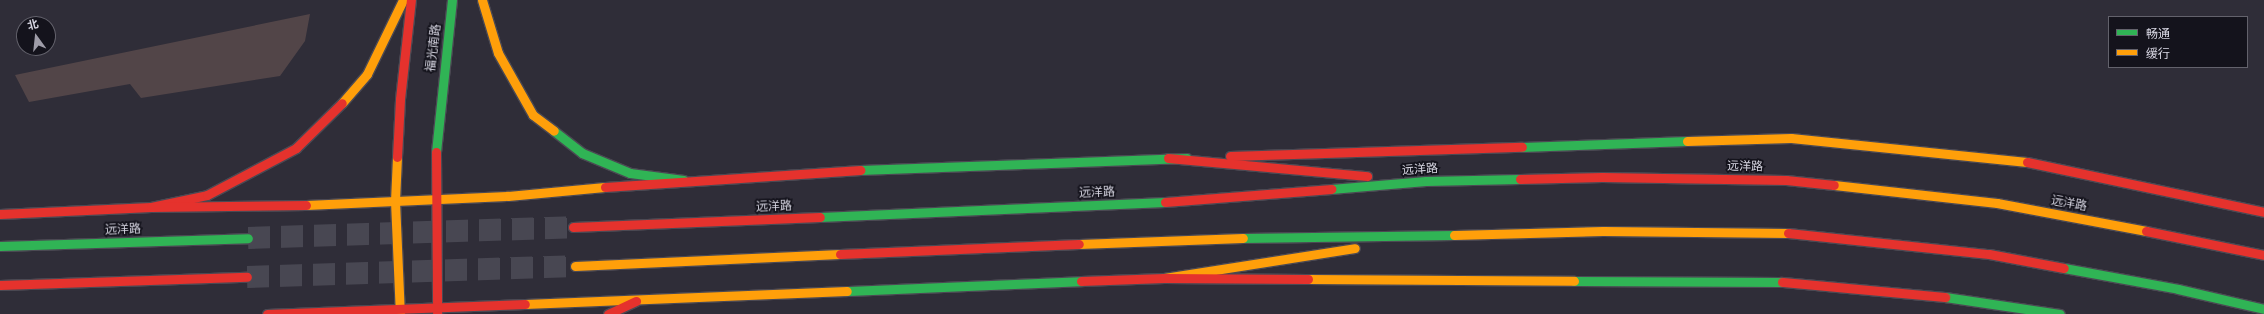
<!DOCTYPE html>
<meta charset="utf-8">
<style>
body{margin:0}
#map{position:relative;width:2264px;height:314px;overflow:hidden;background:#2f2d38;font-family:Karla,"Noto Sans SC",sans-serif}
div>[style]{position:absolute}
.building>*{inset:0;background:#524548}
.highway-tunnel>*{height:22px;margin-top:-11px;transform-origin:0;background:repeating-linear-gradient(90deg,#484752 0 22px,transparent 0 33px)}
.roads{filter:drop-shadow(1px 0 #4b4953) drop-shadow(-1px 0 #4b4953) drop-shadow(0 1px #4b4953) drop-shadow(0 -1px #4b4953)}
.fast>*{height:9px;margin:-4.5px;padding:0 4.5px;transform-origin:4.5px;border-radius:4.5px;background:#30b455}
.slow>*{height:9px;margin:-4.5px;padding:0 4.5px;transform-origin:4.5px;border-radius:4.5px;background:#ff9f0a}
.jam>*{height:9px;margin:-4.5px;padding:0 4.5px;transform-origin:4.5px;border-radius:4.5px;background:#e5322d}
span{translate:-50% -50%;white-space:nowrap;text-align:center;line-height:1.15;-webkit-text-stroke:3.5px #14131c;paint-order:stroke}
.street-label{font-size:12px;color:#d9d8e4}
.legend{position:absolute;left:2108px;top:16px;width:140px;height:52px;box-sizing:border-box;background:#14131c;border:1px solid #63626c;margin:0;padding:5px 7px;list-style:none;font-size:12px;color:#d9d8e4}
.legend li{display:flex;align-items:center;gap:8px;height:20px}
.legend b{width:20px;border:1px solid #63626c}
.north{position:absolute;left:16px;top:16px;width:40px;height:40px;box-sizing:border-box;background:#14131c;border:1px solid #63626c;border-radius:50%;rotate:345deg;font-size:11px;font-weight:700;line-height:16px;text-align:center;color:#d9d8e4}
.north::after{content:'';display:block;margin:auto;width:14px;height:18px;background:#9e9ca8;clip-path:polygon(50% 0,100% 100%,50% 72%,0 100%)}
</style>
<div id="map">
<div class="building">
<div style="clip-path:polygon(310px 14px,305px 41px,280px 76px,141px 98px,130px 84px,29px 102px,15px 75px)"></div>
</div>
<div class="highway-tunnel">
<div style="left:248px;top:238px;width:325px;rotate:-1.9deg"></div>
<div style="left:247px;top:277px;width:328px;rotate:-1.9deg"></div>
</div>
<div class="roads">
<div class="fast">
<div style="left:554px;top:131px;width:36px;rotate:38deg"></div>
<div style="left:582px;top:153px;width:52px;rotate:22.6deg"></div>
<div style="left:630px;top:173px;width:54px;rotate:7.4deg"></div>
<div style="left:1522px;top:147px;width:165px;rotate:-2.1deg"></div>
<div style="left:436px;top:152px;width:153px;rotate:-84deg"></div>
<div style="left:860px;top:170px;width:327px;rotate:-2.1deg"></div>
<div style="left:1331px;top:189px;width:95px;rotate:-4.8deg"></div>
<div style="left:1426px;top:181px;width:94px;rotate:-1.2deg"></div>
<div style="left:820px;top:217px;width:345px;rotate:-2.5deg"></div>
<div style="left:1243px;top:238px;width:211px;rotate:-0.8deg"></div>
<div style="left:0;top:246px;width:248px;rotate:-1.8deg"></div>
<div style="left:2064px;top:268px;width:116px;rotate:10.4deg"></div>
<div style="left:2178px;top:289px;width:88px;rotate:13.1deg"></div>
<div style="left:1574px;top:281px;width:208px;rotate:0.3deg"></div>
<div style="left:847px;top:291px;width:234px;rotate:-2.4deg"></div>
<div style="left:1945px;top:297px;width:116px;rotate:8.4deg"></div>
</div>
<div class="slow">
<div style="left:482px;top:0;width:55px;rotate:73.2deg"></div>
<div style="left:498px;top:53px;width:71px;rotate:60.6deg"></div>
<div style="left:533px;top:115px;width:26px;rotate:37deg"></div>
<div style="left:342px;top:103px;width:38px;rotate:-49deg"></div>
<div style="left:367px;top:74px;width:82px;rotate:-64.1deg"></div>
<div style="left:1687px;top:141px;width:104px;rotate:-1.7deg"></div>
<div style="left:1791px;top:138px;width:237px;rotate:5.8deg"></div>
<div style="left:397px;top:157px;width:44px;rotate:92.6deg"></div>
<div style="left:395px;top:201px;width:113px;rotate:87.5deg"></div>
<div style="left:1834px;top:185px;width:164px;rotate:6.3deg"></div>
<div style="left:1997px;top:203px;width:152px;rotate:10.6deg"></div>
<div style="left:306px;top:205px;width:202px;rotate:-2.6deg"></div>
<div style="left:508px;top:196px;width:97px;rotate:-5.3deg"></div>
<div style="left:1454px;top:235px;width:149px;rotate:-1.5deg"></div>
<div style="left:1603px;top:231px;width:185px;rotate:0.6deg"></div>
<div style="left:1079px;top:244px;width:164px;rotate:-2.1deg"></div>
<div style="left:575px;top:266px;width:265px;rotate:-2.6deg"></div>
<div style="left:1164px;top:278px;width:193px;rotate:-8.9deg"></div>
<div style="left:1308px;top:279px;width:266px;rotate:0.4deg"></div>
<div style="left:525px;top:304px;width:322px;rotate:-2.3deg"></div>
</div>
<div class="jam">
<div style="left:436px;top:152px;width:162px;rotate:89.6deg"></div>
<div style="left:1230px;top:156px;width:292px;rotate:-1.8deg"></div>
<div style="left:397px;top:157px;width:58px;rotate:-87deg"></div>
<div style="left:400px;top:99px;width:100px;rotate:-83.7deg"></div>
<div style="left:1168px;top:158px;width:200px;rotate:5.2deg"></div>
<div style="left:2027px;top:162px;width:242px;rotate:11.9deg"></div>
<div style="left:1520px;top:179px;width:82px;rotate:-1.4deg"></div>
<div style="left:1602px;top:177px;width:184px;rotate:0.9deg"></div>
<div style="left:1786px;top:180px;width:48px;rotate:5.9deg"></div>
<div style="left:605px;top:187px;width:256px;rotate:-3.8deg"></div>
<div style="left:1165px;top:202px;width:167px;rotate:-4.5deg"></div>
<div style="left:151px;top:207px;width:57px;rotate:-12.1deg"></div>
<div style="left:207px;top:195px;width:101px;rotate:-27.8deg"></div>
<div style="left:296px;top:148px;width:64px;rotate:-44.4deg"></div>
<div style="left:0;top:214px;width:151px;rotate:-2.7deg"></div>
<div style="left:151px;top:207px;width:155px;rotate:-0.7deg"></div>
<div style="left:573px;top:227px;width:247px;rotate:-2.3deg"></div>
<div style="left:2146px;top:231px;width:120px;rotate:11.5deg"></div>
<div style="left:1788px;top:233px;width:202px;rotate:6deg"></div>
<div style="left:1989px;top:254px;width:76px;rotate:10.6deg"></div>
<div style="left:840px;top:254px;width:239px;rotate:-2.4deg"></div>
<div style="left:1081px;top:281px;width:83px;rotate:-2.1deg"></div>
<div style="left:1164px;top:278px;width:144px;rotate:0.4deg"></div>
<div style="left:1782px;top:282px;width:164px;rotate:5.3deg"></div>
<div style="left:0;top:285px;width:247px;rotate:-1.9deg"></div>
<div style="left:267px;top:314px;width:258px;rotate:-2.2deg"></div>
<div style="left:608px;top:314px;width:31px;rotate:-25deg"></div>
</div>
</div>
<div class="street-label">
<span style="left:434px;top:48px;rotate:-83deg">福光南路</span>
<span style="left:1745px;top:167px;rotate:1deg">远洋路</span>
<span style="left:1420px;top:170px;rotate:-4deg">远洋路</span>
<span style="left:1097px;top:193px;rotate:-2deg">远洋路</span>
<span style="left:2069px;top:204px;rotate:10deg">远洋路</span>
<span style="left:774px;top:207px;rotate:-2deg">远洋路</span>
<span style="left:123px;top:230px;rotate:-2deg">远洋路</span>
</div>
<ul class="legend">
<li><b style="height:5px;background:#30b455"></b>畅通</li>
<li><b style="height:5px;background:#ff9f0a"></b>缓行</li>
</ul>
<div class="north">北</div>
</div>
